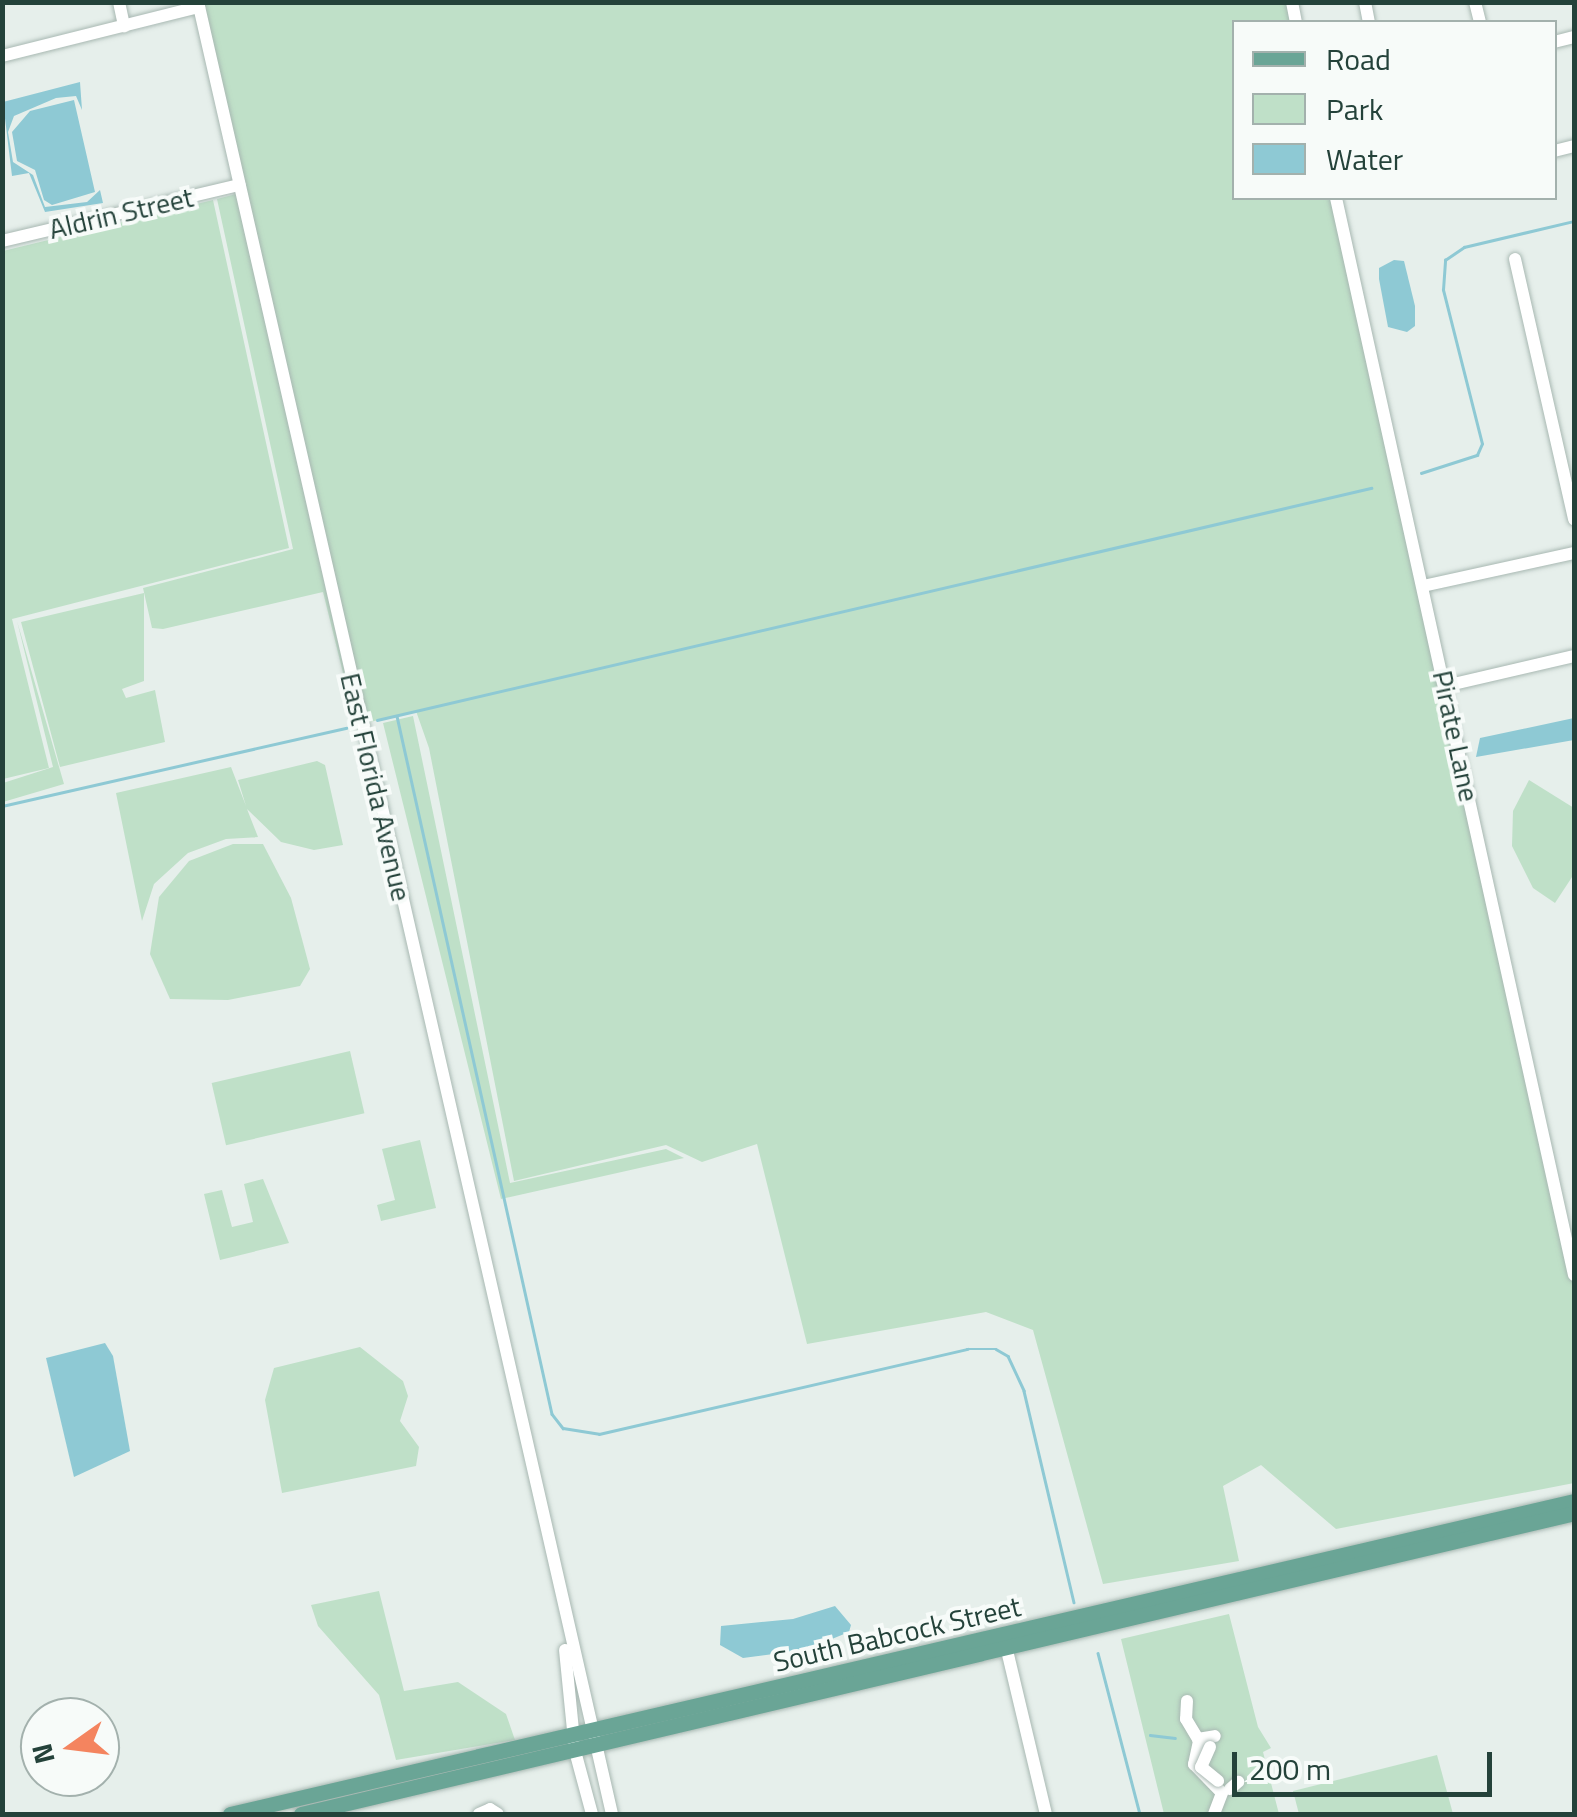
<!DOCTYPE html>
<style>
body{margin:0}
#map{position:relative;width:1577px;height:1817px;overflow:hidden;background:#e6efeb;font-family:"Titillium Web",sans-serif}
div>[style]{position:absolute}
.green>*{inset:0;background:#bfe0c8;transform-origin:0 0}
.water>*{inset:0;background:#8ec9d4}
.stream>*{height:2.5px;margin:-1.25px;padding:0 1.25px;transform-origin:1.25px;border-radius:1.25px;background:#8ec9d4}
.roads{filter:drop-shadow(0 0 2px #a8b8b2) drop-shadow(0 0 2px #a8b8b2)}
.minor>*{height:12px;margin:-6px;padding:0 6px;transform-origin:6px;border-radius:6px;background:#fff}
.major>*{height:15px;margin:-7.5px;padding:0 7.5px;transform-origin:7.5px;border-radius:7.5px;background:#6aa596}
.bridges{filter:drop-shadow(0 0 2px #a8b8b2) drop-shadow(0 0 2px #a8b8b2)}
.minor-bridge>*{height:12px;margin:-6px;padding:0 6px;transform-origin:6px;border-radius:6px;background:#fff}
span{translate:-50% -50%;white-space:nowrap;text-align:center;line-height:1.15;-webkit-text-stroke:8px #f7fbf9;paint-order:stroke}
.street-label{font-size:28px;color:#24423a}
.frame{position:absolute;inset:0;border:5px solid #24423a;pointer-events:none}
.legend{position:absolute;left:1232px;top:20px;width:325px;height:180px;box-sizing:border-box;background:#f7fbf9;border:2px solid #a3b1ad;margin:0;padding:12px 18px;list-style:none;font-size:30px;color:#24423a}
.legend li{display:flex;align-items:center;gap:20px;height:50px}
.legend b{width:50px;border:2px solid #a3b1ad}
.north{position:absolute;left:20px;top:1697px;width:100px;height:100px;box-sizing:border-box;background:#f7fbf9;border:2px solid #a3b1ad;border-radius:50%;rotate:256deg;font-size:28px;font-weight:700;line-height:40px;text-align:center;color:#24423a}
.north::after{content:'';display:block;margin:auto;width:35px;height:45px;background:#f4845f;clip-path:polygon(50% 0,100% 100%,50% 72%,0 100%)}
.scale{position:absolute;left:1232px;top:1752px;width:260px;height:45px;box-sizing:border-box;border:5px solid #24423a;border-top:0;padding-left:12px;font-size:30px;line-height:35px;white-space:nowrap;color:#24423a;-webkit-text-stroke:8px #f7fbf9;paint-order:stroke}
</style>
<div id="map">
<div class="green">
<div style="clip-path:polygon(198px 3px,1291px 3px,1296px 22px,1234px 22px,1234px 198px,1335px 198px,1574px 1276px,1574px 1483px,1336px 1529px,1261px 1465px,1223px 1486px,1239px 1561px,1103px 1584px,1033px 1330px,986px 1312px,807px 1344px,757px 1144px,702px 1162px,666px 1145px,514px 1181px,429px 748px,416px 711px,362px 724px)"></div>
<div style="clip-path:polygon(236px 194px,353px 709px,352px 709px,323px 592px,163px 629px,152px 628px,143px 588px,293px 549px,217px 199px)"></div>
<div style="clip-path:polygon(213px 200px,289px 548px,12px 619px,49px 768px,3px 779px,3px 251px)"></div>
<div style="clip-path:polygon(144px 593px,144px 681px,122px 689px,126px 698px,155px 690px,165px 742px,60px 767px,21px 622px)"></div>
<div style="clip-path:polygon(17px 621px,64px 784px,3px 802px,3px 783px,53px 767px)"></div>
<div style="clip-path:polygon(413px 716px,510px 1183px,666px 1149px,684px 1158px,501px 1199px,383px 723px)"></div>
<div style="clip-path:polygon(317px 761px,325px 765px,343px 845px,314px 850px,281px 842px,247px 809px,258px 837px,226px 839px,188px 853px,154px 884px,142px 921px,116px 793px,231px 767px,246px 806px,238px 780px)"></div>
<div style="clip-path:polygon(1529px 780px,1574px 808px,1574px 874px,1555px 903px,1533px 888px,1512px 846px,1513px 811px)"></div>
<div style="clip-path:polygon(233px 844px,263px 844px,291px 898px,310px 969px,300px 986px,228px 1000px,170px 999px,150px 954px,159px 897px,189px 861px)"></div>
<div style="left:350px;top:1051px;width:64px;height:142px;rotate:77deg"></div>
<div style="clip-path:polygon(420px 1140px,436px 1208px,381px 1221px,377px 1205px,395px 1200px,382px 1149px)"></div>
<div style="clip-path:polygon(263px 1179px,289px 1243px,220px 1260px,204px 1194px,222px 1190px,232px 1227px,253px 1222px,244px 1184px)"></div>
<div style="clip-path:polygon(360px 1347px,403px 1381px,408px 1396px,400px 1421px,419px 1447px,416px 1466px,282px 1493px,265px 1400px,274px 1368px)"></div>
<div style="clip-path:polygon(379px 1591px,404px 1691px,458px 1682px,506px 1714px,515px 1740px,396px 1760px,379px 1695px,318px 1626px,311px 1605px)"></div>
<div style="clip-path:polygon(1229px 1614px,1258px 1727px,1271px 1748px,1263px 1752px,1279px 1814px,1164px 1814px,1121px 1639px)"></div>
<div style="clip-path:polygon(1437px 1755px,1453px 1814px,1299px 1814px,1293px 1791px)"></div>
</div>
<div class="water">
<div style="clip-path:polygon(80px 82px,82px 110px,76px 96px,56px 98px,14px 116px,8px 132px,13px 162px,33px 175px,45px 207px,87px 202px,100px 190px,103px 203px,45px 212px,29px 173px,12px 176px,3px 102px)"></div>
<div style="clip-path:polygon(74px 100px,95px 192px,52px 205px,44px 200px,35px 170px,17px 161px,12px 132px,30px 111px)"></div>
<div style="clip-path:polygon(1394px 260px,1404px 261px,1415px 306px,1415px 326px,1407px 332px,1388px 327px,1379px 279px,1379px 268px)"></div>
<div style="clip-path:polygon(1574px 718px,1574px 740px,1476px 757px,1480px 738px)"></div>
<div style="clip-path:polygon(105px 1343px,113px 1356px,130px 1451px,74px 1477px,46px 1358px)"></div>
<div style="clip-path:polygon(835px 1606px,851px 1625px,849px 1632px,805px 1650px,743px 1658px,720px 1645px,721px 1626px,793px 1619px)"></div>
</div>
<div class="stream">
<div style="left:1421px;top:473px;width:59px;rotate:-17.8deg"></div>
<div style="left:1477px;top:455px;width:12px;rotate:-66deg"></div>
<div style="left:1482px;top:444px;width:159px;rotate:-104.2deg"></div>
<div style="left:1443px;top:290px;width:30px;rotate:-86deg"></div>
<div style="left:1445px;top:260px;width:23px;rotate:-34deg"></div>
<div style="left:1464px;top:247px;width:113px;rotate:-13.3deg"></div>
<div style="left:397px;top:716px;width:715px;rotate:77.48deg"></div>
<div style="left:552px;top:1414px;width:18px;rotate:52deg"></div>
<div style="left:563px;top:1428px;width:36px;rotate:9deg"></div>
<div style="left:599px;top:1434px;width:378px;rotate:-13deg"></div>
<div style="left:967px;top:1349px;width:29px"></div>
<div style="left:996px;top:1349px;width:14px;rotate:30deg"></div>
<div style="left:1008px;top:1356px;width:38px;rotate:65deg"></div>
<div style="left:1024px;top:1391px;width:217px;rotate:76.7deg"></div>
<div style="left:377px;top:720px;width:1021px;rotate:-13.14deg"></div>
<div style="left:2px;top:806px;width:353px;rotate:-12.8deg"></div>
<div style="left:1098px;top:1653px;width:166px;rotate:75.4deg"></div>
<div style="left:1150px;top:1735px;width:25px;rotate:7deg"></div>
</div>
<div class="roads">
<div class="minor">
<div style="left:119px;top:2px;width:25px;rotate:78deg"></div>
<div style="left:198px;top:2px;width:1859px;rotate:77.13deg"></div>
<div style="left:1292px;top:2px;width:20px;rotate:79deg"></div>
<div style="left:1365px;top:2px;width:20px;rotate:79deg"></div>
<div style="left:1475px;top:2px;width:21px;rotate:76deg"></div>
<div style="left:1554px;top:42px;width:21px;rotate:-14deg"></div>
<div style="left:2px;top:56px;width:203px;rotate:-14deg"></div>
<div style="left:1554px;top:151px;width:21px;rotate:-14deg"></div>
<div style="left:1336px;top:198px;width:1103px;rotate:77.54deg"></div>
<div style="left:2px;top:241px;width:244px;rotate:-13.3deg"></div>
<div style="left:1515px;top:259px;width:267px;rotate:77.2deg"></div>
<div style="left:1423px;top:586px;width:155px;rotate:-12.3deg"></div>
<div style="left:1445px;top:686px;width:132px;rotate:-13.1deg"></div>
<div style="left:1005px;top:1642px;width:177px;rotate:76.6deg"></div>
<div style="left:565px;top:1650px;width:101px;rotate:84.3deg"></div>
<div style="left:575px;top:1751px;width:65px;rotate:74.9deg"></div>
<div style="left:1187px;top:1701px;width:18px;rotate:93deg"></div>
<div style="left:1186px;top:1719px;width:26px;rotate:59deg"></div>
<div style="left:1199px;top:1741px;width:24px;rotate:102deg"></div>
<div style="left:1194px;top:1764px;width:40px;rotate:46deg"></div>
<div style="left:1222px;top:1793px;width:22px;rotate:111deg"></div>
<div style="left:1198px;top:1739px;width:17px;rotate:-10deg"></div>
<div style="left:1230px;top:1789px;width:11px;rotate:-41deg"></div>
<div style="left:479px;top:1814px;width:12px;rotate:-24deg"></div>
<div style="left:490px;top:1809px;width:9px;rotate:32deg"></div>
</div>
<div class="major">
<div style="left:230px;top:1814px;width:1380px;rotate:-13.11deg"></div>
<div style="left:301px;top:1814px;width:1308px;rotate:-13.3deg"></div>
</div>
</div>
<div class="bridges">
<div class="minor-bridge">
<div style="left:1210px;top:1747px;width:22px;rotate:114deg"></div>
<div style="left:1201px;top:1767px;width:22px;rotate:39deg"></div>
</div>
</div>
<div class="street-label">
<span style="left:121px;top:213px;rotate:-13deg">Aldrin Street</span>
<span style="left:1456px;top:736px;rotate:78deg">Pirate Lane</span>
<span style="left:376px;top:787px;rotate:77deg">East Florida Avenue</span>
<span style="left:897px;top:1634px;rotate:-13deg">South Babcock Street</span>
</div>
<div class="frame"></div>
<ul class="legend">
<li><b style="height:12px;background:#6aa596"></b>Road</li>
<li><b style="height:28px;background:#bfe0c8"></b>Park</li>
<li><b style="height:28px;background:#8ec9d4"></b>Water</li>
</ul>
<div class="north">N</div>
<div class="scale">200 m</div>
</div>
